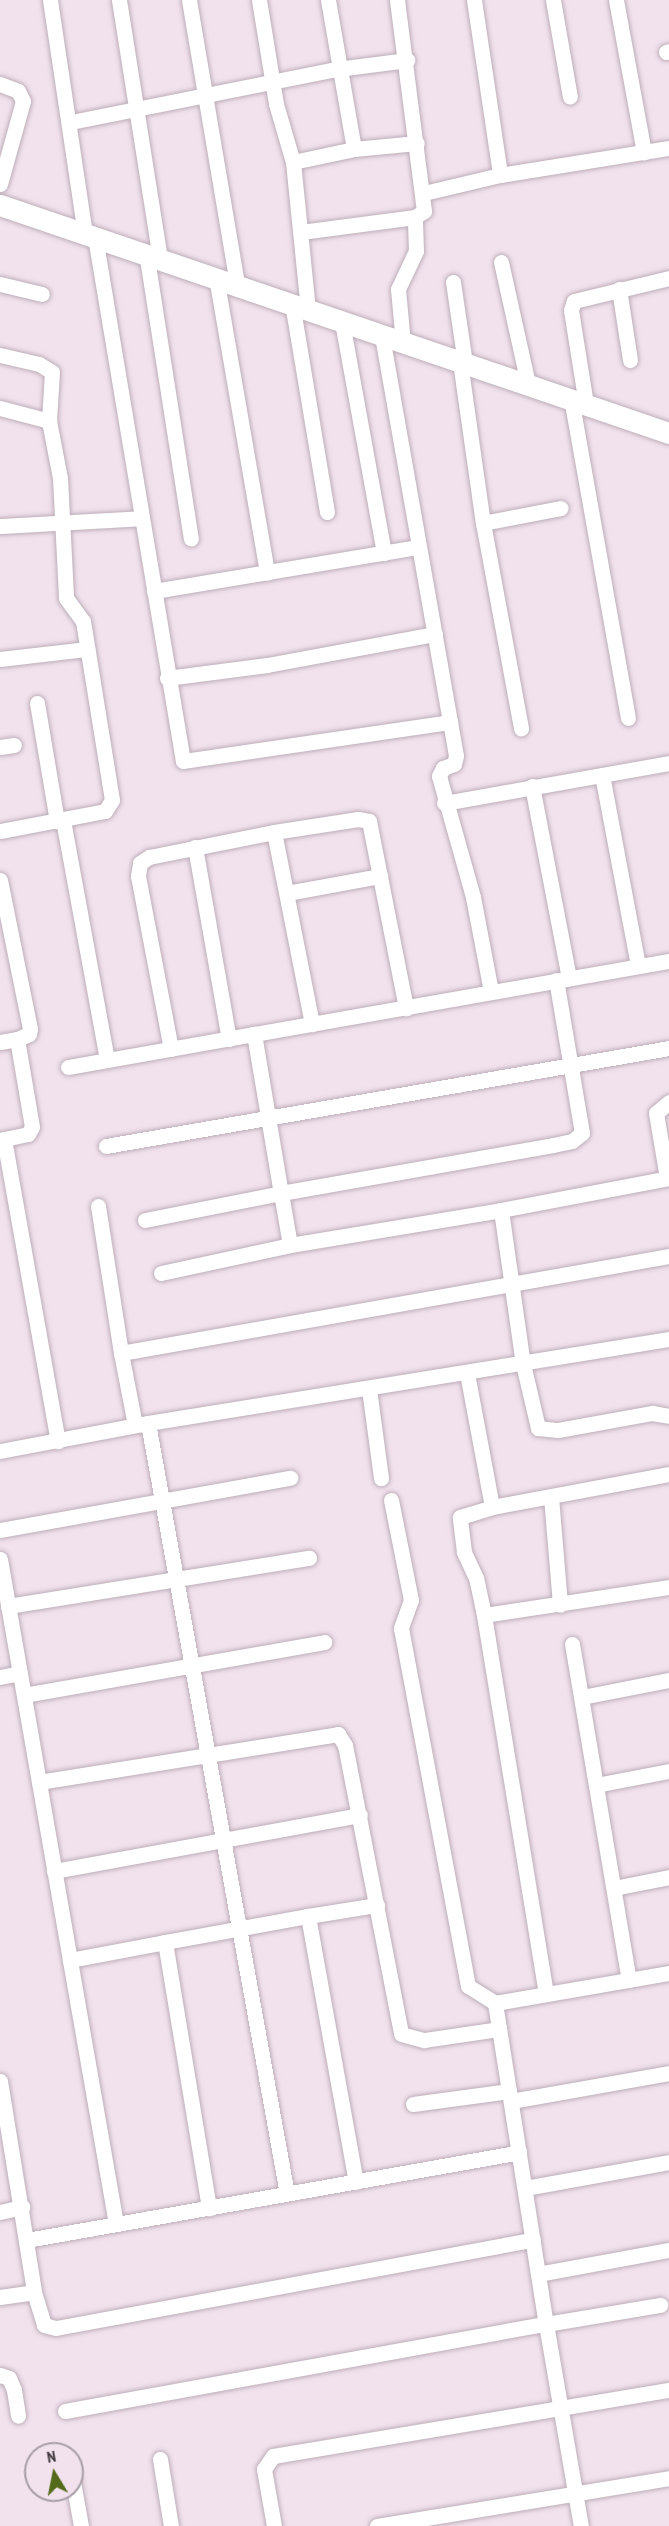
<!DOCTYPE html>
<style>
body{margin:0}
#map{position:relative;width:669px;height:2526px;overflow:hidden;background:#f1e2ed;font-family:"PT Sans Narrow",sans-serif}
div>[style]{position:absolute}
.roads{filter:drop-shadow(0 0 2px #bdaeb9) drop-shadow(0 0 2px #bdaeb9)}
.street>*{height:15px;margin:-7.5px;padding:0 7.5px;transform-origin:7.5px;border-radius:7.5px;background:#fff}
.secondary>*{height:21px;margin:-10.5px;padding:0 10.5px;transform-origin:10.5px;border-radius:10.5px;background:#fff}
span{translate:-50% -50%;white-space:nowrap;text-align:center;line-height:1.15;-webkit-text-stroke:4.5px #f1e2ed;paint-order:stroke}
.north{position:absolute;left:24px;top:2442px;width:60px;height:60px;box-sizing:border-box;background:#f1e2ed;border:2px solid #a99ea6;border-radius:50%;rotate:350deg;font-size:16px;font-weight:700;line-height:24px;text-align:center;color:#3e373c}
.north::after{content:'';display:block;margin:auto;width:21px;height:27px;background:#536a1a;clip-path:polygon(50% 0,100% 100%,50% 72%,0 100%)}
</style>
<div id="map">
<div class="roads">
<div class="street">
<div style="left:50px;top:0;width:237px;rotate:81.5deg"></div>
<div style="left:119px;top:0;width:261px;rotate:81deg"></div>
<div style="left:189px;top:0;width:287px;rotate:80.4deg"></div>
<div style="left:259px;top:0;width:105px;rotate:80.7deg"></div>
<div style="left:276px;top:104px;width:60px;rotate:73.7deg"></div>
<div style="left:293px;top:162px;width:149px;rotate:84.2deg"></div>
<div style="left:328px;top:0;width:151px;rotate:80.1deg"></div>
<div style="left:474px;top:0;width:177px;rotate:81.5deg"></div>
<div style="left:553px;top:0;width:98px;rotate:80.1deg"></div>
<div style="left:616px;top:0;width:155px;rotate:79.6deg"></div>
<div style="left:666px;top:52px;width:3px;rotate:-18deg"></div>
<div style="left:0;top:84px;width:19px;rotate:21deg"></div>
<div style="left:18px;top:91px;width:11px;rotate:63deg"></div>
<div style="left:23px;top:101px;width:86px;rotate:105.5deg"></div>
<div style="left:71px;top:122px;width:271px;rotate:-11.3deg"></div>
<div style="left:337px;top:69px;width:71px;rotate:-7.3deg"></div>
<div style="left:293px;top:162px;width:62px;rotate:-12deg"></div>
<div style="left:354px;top:149px;width:63px;rotate:-5.4deg"></div>
<div style="left:424px;top:193px;width:78px;rotate:-13.3deg"></div>
<div style="left:500px;top:175px;width:171px;rotate:-9.1deg"></div>
<div style="left:301px;top:232px;width:115px;rotate:-7.5deg"></div>
<div style="left:415px;top:217px;width:11px;rotate:-34deg"></div>
<div style="left:424px;top:211px;width:213px;rotate:-97.3deg"></div>
<div style="left:95px;top:237px;width:531px;rotate:80.47deg"></div>
<div style="left:183px;top:761px;width:270px;rotate:-8.3deg"></div>
<div style="left:146px;top:252px;width:290px;rotate:81.1deg"></div>
<div style="left:501px;top:262px;width:125px;rotate:77.5deg"></div>
<div style="left:216px;top:277px;width:300px;rotate:80.2deg"></div>
<div style="left:453px;top:282px;width:82px;rotate:81.6deg"></div>
<div style="left:0;top:284px;width:43px;rotate:13.4deg"></div>
<div style="left:619px;top:289px;width:72px;rotate:81.2deg"></div>
<div style="left:292px;top:303px;width:212px;rotate:80.5deg"></div>
<div style="left:342px;top:322px;width:235px;rotate:79.7deg"></div>
<div style="left:382px;top:336px;width:426px;rotate:80deg"></div>
<div style="left:456px;top:756px;width:8px;rotate:104deg"></div>
<div style="left:454px;top:764px;width:12px;rotate:160deg"></div>
<div style="left:443px;top:768px;width:9px;rotate:117deg"></div>
<div style="left:439px;top:776px;width:126px;rotate:74.3deg"></div>
<div style="left:473px;top:897px;width:96px;rotate:79.2deg"></div>
<div style="left:403px;top:343px;width:54px;rotate:-95.3deg"></div>
<div style="left:398px;top:289px;width:42px;rotate:-64.7deg"></div>
<div style="left:416px;top:251px;width:34px;rotate:-92deg"></div>
<div style="left:0;top:355px;width:40px;rotate:13deg"></div>
<div style="left:39px;top:364px;width:15px;rotate:32deg"></div>
<div style="left:52px;top:372px;width:49px;rotate:93.5deg"></div>
<div style="left:49px;top:421px;width:58px;rotate:79.1deg"></div>
<div style="left:60px;top:478px;width:120px;rotate:87.1deg"></div>
<div style="left:66px;top:598px;width:29px;rotate:54deg"></div>
<div style="left:83px;top:621px;width:181px;rotate:80.8deg"></div>
<div style="left:112px;top:800px;width:13px;rotate:122deg"></div>
<div style="left:105px;top:811px;width:107px;rotate:169.2deg"></div>
<div style="left:460px;top:362px;width:163px;rotate:81.9deg"></div>
<div style="left:483px;top:523px;width:209px;rotate:79.5deg"></div>
<div style="left:571px;top:398px;width:325px;rotate:79.9deg"></div>
<div style="left:586px;top:404px;width:95px;rotate:-99.1deg"></div>
<div style="left:571px;top:310px;width:9px;rotate:-72deg"></div>
<div style="left:574px;top:301px;width:98px;rotate:-13.6deg"></div>
<div style="left:0;top:408px;width:51px;rotate:14.9deg"></div>
<div style="left:483px;top:523px;width:79px;rotate:-10.9deg"></div>
<div style="left:0;top:526px;width:142px;rotate:-3.2deg"></div>
<div style="left:154px;top:591px;width:268px;rotate:-9.5deg"></div>
<div style="left:0;top:659px;width:88px;rotate:-6.6deg"></div>
<div style="left:167px;top:678px;width:101px;rotate:-7.4deg"></div>
<div style="left:267px;top:665px;width:171px;rotate:-10.5deg"></div>
<div style="left:37px;top:703px;width:120px;rotate:80.4deg"></div>
<div style="left:0;top:747px;width:14px;rotate:-8deg"></div>
<div style="left:602px;top:775px;width:194px;rotate:79.3deg"></div>
<div style="left:532px;top:786px;width:196px;rotate:79.1deg"></div>
<div style="left:444px;top:803px;width:229px;rotate:-10.1deg"></div>
<div style="left:63px;top:820px;width:244px;rotate:79.6deg"></div>
<div style="left:274px;top:832px;width:196px;rotate:78.8deg"></div>
<div style="left:195px;top:847px;width:195px;rotate:80deg"></div>
<div style="left:0;top:880px;width:152px;rotate:78.6deg"></div>
<div style="left:30px;top:1029px;width:5px;rotate:101deg"></div>
<div style="left:29px;top:1034px;width:13px;rotate:157deg"></div>
<div style="left:287px;top:893px;width:95px;rotate:-10.4deg"></div>
<div style="left:254px;top:1034px;width:421px;rotate:-10deg"></div>
<div style="left:0;top:1042px;width:17px;rotate:-10deg"></div>
<div style="left:17px;top:1039px;width:89px;rotate:80.3deg"></div>
<div style="left:32px;top:1127px;width:8px;rotate:120deg"></div>
<div style="left:28px;top:1134px;width:29px;rotate:168deg"></div>
<div style="left:171px;top:1049px;width:176px;rotate:-100.8deg"></div>
<div style="left:138px;top:876px;width:13px;rotate:-81deg"></div>
<div style="left:140px;top:863px;width:11px;rotate:-34deg"></div>
<div style="left:149px;top:857px;width:127px;rotate:-11.3deg"></div>
<div style="left:274px;top:832px;width:85px;rotate:-8.8deg"></div>
<div style="left:358px;top:819px;width:11px;rotate:10deg"></div>
<div style="left:369px;top:821px;width:191px;rotate:78.8deg"></div>
<div style="left:68px;top:1067px;width:189px;rotate:-10.1deg"></div>
<div style="left:254px;top:1034px;width:161px;rotate:80.4deg"></div>
<div style="left:281px;top:1193px;width:276px;rotate:-10deg"></div>
<div style="left:553px;top:1145px;width:19px;rotate:-12deg"></div>
<div style="left:572px;top:1141px;width:13px;rotate:-39deg"></div>
<div style="left:582px;top:1133px;width:155px;rotate:-99.6deg"></div>
<div style="left:4px;top:1139px;width:307px;rotate:79.9deg"></div>
<div style="left:106px;top:1146px;width:571px;rotate:-9.87deg"></div>
<div style="left:667px;top:1178px;width:66px;rotate:-99.6deg"></div>
<div style="left:656px;top:1113px;width:17px;rotate:-40deg"></div>
<div style="left:98px;top:1206px;width:149px;rotate:81.1deg"></div>
<div style="left:501px;top:1210px;width:171px;rotate:-10.8deg"></div>
<div style="left:145px;top:1220px;width:139px;rotate:-11.2deg"></div>
<div style="left:281px;top:1193px;width:53px;rotate:80.2deg"></div>
<div style="left:161px;top:1273px;width:132px;rotate:-12.2deg"></div>
<div style="left:290px;top:1245px;width:214px;rotate:-9.4deg"></div>
<div style="left:501px;top:1210px;width:156px;rotate:81.9deg"></div>
<div style="left:523px;top:1364px;width:66px;rotate:76.8deg"></div>
<div style="left:538px;top:1428px;width:20px;rotate:6deg"></div>
<div style="left:558px;top:1430px;width:96px;rotate:-10.3deg"></div>
<div style="left:652px;top:1413px;width:17px;rotate:10deg"></div>
<div style="left:467px;top:1373px;width:136px;rotate:79.4deg"></div>
<div style="left:369px;top:1389px;width:90px;rotate:82.3deg"></div>
<div style="left:148px;top:1423px;width:783px;rotate:79.78deg"></div>
<div style="left:135px;top:1425px;width:73px;rotate:-101deg"></div>
<div style="left:121px;top:1353px;width:557px;rotate:-10.04deg"></div>
<div style="left:0;top:1451px;width:151px;rotate:-10.7deg"></div>
<div style="left:148px;top:1423px;width:528px;rotate:-9.16deg"></div>
<div style="left:551px;top:1497px;width:108px;rotate:85.2deg"></div>
<div style="left:391px;top:1500px;width:102px;rotate:78.7deg"></div>
<div style="left:411px;top:1600px;width:30px;rotate:110deg"></div>
<div style="left:401px;top:1628px;width:364px;rotate:79.4deg"></div>
<div style="left:468px;top:1986px;width:32px;rotate:32deg"></div>
<div style="left:495px;top:2003px;width:325px;rotate:81deg"></div>
<div style="left:546px;top:2324px;width:116px;rotate:-9.5deg"></div>
<div style="left:0;top:1530px;width:295px;rotate:-10.2deg"></div>
<div style="left:0;top:1559px;width:407px;rotate:80.1deg"></div>
<div style="left:8px;top:1606px;width:305px;rotate:-9.1deg"></div>
<div style="left:484px;top:1615px;width:38px;rotate:-102deg"></div>
<div style="left:476px;top:1578px;width:29px;rotate:-115deg"></div>
<div style="left:464px;top:1552px;width:35px;rotate:-97deg"></div>
<div style="left:460px;top:1517px;width:34px;rotate:-17deg"></div>
<div style="left:492px;top:1507px;width:180px;rotate:-10.6deg"></div>
<div style="left:572px;top:1644px;width:341px;rotate:80.4deg"></div>
<div style="left:0;top:1677px;width:20px;rotate:-11deg"></div>
<div style="left:24px;top:1695px;width:305px;rotate:-10deg"></div>
<div style="left:582px;top:1697px;width:89px;rotate:-11.1deg"></div>
<div style="left:39px;top:1782px;width:303px;rotate:-9.1deg"></div>
<div style="left:338px;top:1734px;width:13px;rotate:58deg"></div>
<div style="left:345px;top:1745px;width:294px;rotate:79deg"></div>
<div style="left:401px;top:2034px;width:24px;rotate:15deg"></div>
<div style="left:424px;top:2040px;width:76px;rotate:-8.3deg"></div>
<div style="left:596px;top:1785px;width:74px;rotate:-10.9deg"></div>
<div style="left:54px;top:1871px;width:311px;rotate:-10.4deg"></div>
<div style="left:614px;top:1888px;width:56px;rotate:-11.3deg"></div>
<div style="left:308px;top:1916px;width:70px;rotate:-9.1deg"></div>
<div style="left:165px;top:1942px;width:145px;rotate:-10.3deg"></div>
<div style="left:308px;top:1916px;width:270px;rotate:79.8deg"></div>
<div style="left:546px;top:1994px;width:384px;rotate:-99.3deg"></div>
<div style="left:484px;top:1615px;width:187px;rotate:-8.6deg"></div>
<div style="left:495px;top:2003px;width:177px;rotate:-9.8deg"></div>
<div style="left:0;top:2081px;width:214px;rotate:80.8deg"></div>
<div style="left:34px;top:2292px;width:34px;rotate:73deg"></div>
<div style="left:44px;top:2325px;width:12px;rotate:14deg"></div>
<div style="left:56px;top:2328px;width:485px;rotate:-10.5deg"></div>
<div style="left:511px;top:2101px;width:160px;rotate:-10deg"></div>
<div style="left:413px;top:2104px;width:97px;rotate:-7.7deg"></div>
<div style="left:525px;top:2188px;width:146px;rotate:-10.2deg"></div>
<div style="left:0;top:2212px;width:23px;rotate:-13deg"></div>
<div style="left:116px;top:2224px;width:268px;rotate:-99.9deg"></div>
<div style="left:70px;top:1960px;width:97px;rotate:-10.7deg"></div>
<div style="left:165px;top:1942px;width:270px;rotate:80.6deg"></div>
<div style="left:27px;top:2240px;width:500px;rotate:-10.1deg"></div>
<div style="left:538px;top:2274px;width:133px;rotate:-10.4deg"></div>
<div style="left:0;top:2297px;width:34px;rotate:-8deg"></div>
<div style="left:0;top:2375px;width:9px;rotate:18deg"></div>
<div style="left:9px;top:2378px;width:13px;rotate:67deg"></div>
<div style="left:14px;top:2390px;width:26px;rotate:81deg"></div>
<div style="left:65px;top:2411px;width:489px;rotate:-10.3deg"></div>
<div style="left:546px;top:2324px;width:205px;rotate:80.2deg"></div>
<div style="left:160px;top:2459px;width:68px;rotate:80.7deg"></div>
<div style="left:72px;top:2476px;width:51px;rotate:79.8deg"></div>
<div style="left:274px;top:2526px;width:58px;rotate:-100deg"></div>
<div style="left:264px;top:2469px;width:16px;rotate:-55deg"></div>
<div style="left:273px;top:2456px;width:401px;rotate:-9.5deg"></div>
<div style="left:377px;top:2526px;width:296px;rotate:-9.3deg"></div>
</div>
<div class="secondary">
<div style="left:0;top:205px;width:707px;rotate:18.82deg"></div>
</div>
</div>
<div class="north">N</div>
</div>
